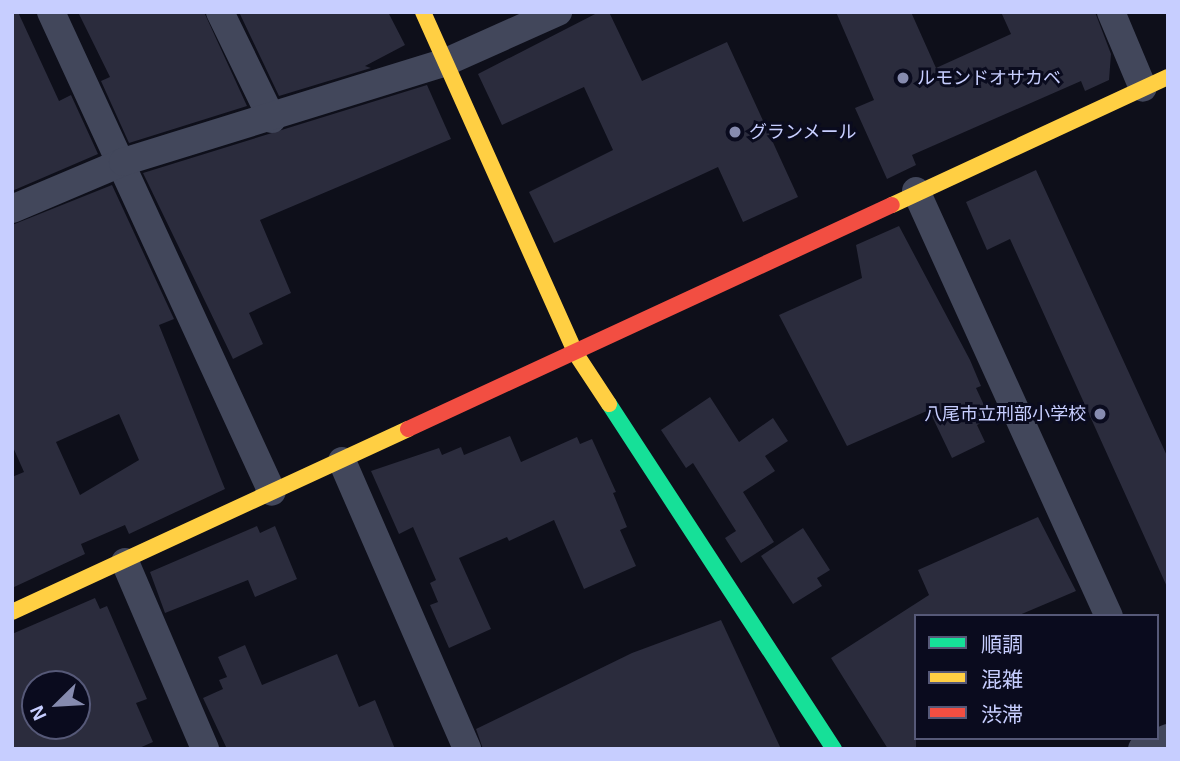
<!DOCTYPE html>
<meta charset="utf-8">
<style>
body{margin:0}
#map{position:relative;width:1180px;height:761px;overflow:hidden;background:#0e0f1a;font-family:Arial,"Noto Sans JP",sans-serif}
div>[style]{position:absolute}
.building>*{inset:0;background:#2b2c3d}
.street>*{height:28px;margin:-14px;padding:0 14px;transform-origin:14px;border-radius:14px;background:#42475b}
.fast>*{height:16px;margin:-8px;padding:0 8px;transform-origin:8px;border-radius:8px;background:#16e098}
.slow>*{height:16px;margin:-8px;padding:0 8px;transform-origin:8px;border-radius:8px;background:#ffcf43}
.jam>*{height:16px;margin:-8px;padding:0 8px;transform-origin:8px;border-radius:8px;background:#f24e42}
.dots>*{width:19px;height:19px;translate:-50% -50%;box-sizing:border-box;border:4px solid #0a0b1e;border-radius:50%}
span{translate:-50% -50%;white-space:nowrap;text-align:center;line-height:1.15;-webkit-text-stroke:6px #0a0b1e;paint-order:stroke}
.poi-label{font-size:18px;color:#c7ceff}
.left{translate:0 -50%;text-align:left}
.right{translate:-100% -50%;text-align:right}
.frame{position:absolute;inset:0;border:14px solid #c7ceff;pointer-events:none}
.legend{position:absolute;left:914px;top:614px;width:245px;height:126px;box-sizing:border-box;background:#0a0b1e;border:2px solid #565978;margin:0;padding:9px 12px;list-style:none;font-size:21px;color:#c7ceff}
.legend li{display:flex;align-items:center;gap:14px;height:35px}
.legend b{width:35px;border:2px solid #565978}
.north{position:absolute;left:21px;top:670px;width:70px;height:70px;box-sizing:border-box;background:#0a0b1e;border:2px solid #565978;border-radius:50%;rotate:246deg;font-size:19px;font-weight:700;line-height:28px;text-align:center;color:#c7ceff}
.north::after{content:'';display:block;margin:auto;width:24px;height:32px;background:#868baf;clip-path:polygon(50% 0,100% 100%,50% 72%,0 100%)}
</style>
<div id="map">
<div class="building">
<div style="clip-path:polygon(12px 12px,18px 12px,59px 101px,71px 95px,98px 154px,12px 191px)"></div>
<div style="clip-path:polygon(78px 12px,204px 12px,247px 106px,129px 143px,101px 81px,110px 77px)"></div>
<div style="clip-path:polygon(239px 12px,388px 12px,405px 45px,365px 66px,371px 68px,279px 96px)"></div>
<div style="clip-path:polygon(599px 12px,609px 12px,642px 81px,727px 42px,798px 197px,743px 222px,718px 167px,554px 243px,529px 192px,613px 150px,584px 87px,502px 125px,478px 74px)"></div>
<div style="clip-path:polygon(836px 12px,911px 12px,936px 68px,1011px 34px,1001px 12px,1095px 12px,1111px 54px,1109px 80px,1085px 91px,1081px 81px,1010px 112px,912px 155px,916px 165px,887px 179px,855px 108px,874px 100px)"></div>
<div style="clip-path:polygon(427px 85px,451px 139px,260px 220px,291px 293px,249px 313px,263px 344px,233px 359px,143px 173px)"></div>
<div style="clip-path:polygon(1036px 170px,1168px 458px,1168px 589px,1010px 239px,987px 250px,966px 202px)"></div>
<div style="clip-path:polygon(evenodd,112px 185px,174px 319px,159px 325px,225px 489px,129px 534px,125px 525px,81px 544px,85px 554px,12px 588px,12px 477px,24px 472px,12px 445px,12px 225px,112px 185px,119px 414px,139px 460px,80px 495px,56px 442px,119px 414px)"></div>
<div style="clip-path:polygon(899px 226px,970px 360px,981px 386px,976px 388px,990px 418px,977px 425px,985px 442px,952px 458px,929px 410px,847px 446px,779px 315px,862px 278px,856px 245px)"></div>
<div style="clip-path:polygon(710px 397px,739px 442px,773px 418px,788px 441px,765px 456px,775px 471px,743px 492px,774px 542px,741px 563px,725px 538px,736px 531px,693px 463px,686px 468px,661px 430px)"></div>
<div style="clip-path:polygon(510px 436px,521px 462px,577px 437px,580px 444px,592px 439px,616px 492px,613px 493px,627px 527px,620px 530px,636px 566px,584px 589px,554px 520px,509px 541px,507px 537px,459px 558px,491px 629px,449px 648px,430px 605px,438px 602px,430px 583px,436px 580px,413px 527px,399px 534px,371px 471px,439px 448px,442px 455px,461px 447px,464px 455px)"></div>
<div style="clip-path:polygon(1038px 517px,1076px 591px,1017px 616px,916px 616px,916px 749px,888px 749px,831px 658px,929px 595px,918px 570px)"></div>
<div style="clip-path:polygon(257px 526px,260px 533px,275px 526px,297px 579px,255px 597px,248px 580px,165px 613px,150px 572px)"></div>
<div style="clip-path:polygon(803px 528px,830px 570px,817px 578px,822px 586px,793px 604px,761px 556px)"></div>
<div style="clip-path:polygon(evenodd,95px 598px,100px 609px,107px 606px,147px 699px,136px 703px,153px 742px,137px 749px,12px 749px,12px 634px,95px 598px,35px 684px,77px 684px,77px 726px,35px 726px,35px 684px)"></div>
<div style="clip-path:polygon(721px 620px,781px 749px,483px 749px,476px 729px,632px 653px)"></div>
<div style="clip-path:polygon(245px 645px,262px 685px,337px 654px,359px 707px,375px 700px,395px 749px,227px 749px,203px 698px,223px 689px,219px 680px,227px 677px,218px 657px)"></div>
</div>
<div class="street">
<div style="left:51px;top:12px;width:528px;rotate:65.28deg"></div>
<div style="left:220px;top:12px;width:119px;rotate:64.1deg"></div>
<div style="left:1111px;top:12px;width:82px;rotate:67.2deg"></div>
<div style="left:916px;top:191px;width:467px;rotate:65.6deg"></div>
<div style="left:12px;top:209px;width:121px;rotate:-22.9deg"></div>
<div style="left:123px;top:162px;width:338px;rotate:-17.2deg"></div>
<div style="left:446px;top:62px;width:123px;rotate:-24.1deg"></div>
<div style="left:342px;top:461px;width:314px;rotate:66.5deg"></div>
<div style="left:125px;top:562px;width:203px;rotate:66.8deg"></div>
<div style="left:1142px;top:749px;width:28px;rotate:-23deg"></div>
</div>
<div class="fast">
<div style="left:609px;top:404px;width:412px;rotate:56.9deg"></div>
</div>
<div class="slow">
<div style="left:423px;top:12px;width:375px;rotate:65.9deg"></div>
<div style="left:576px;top:354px;width:60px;rotate:56.6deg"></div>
<div style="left:892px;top:205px;width:304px;rotate:-24.9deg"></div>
<div style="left:12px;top:612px;width:436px;rotate:-24.8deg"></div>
</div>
<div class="jam">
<div style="left:408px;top:429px;width:533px;rotate:-24.84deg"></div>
</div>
<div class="dots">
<div style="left:903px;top:78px;background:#868baf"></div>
<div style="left:735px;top:132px;background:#868baf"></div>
<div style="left:1100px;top:414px;background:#868baf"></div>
</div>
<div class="poi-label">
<span class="left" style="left:917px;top:78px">ルモンドオサカベ</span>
<span class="left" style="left:749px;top:132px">グランメール</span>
<span class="right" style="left:1086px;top:414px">八尾市立刑部小学校</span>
</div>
<div class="frame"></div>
<ul class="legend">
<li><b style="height:9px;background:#16e098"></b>順調</li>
<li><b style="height:9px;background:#ffcf43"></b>混雑</li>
<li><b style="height:9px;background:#f24e42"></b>渋滞</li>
</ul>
<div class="north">N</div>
</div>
